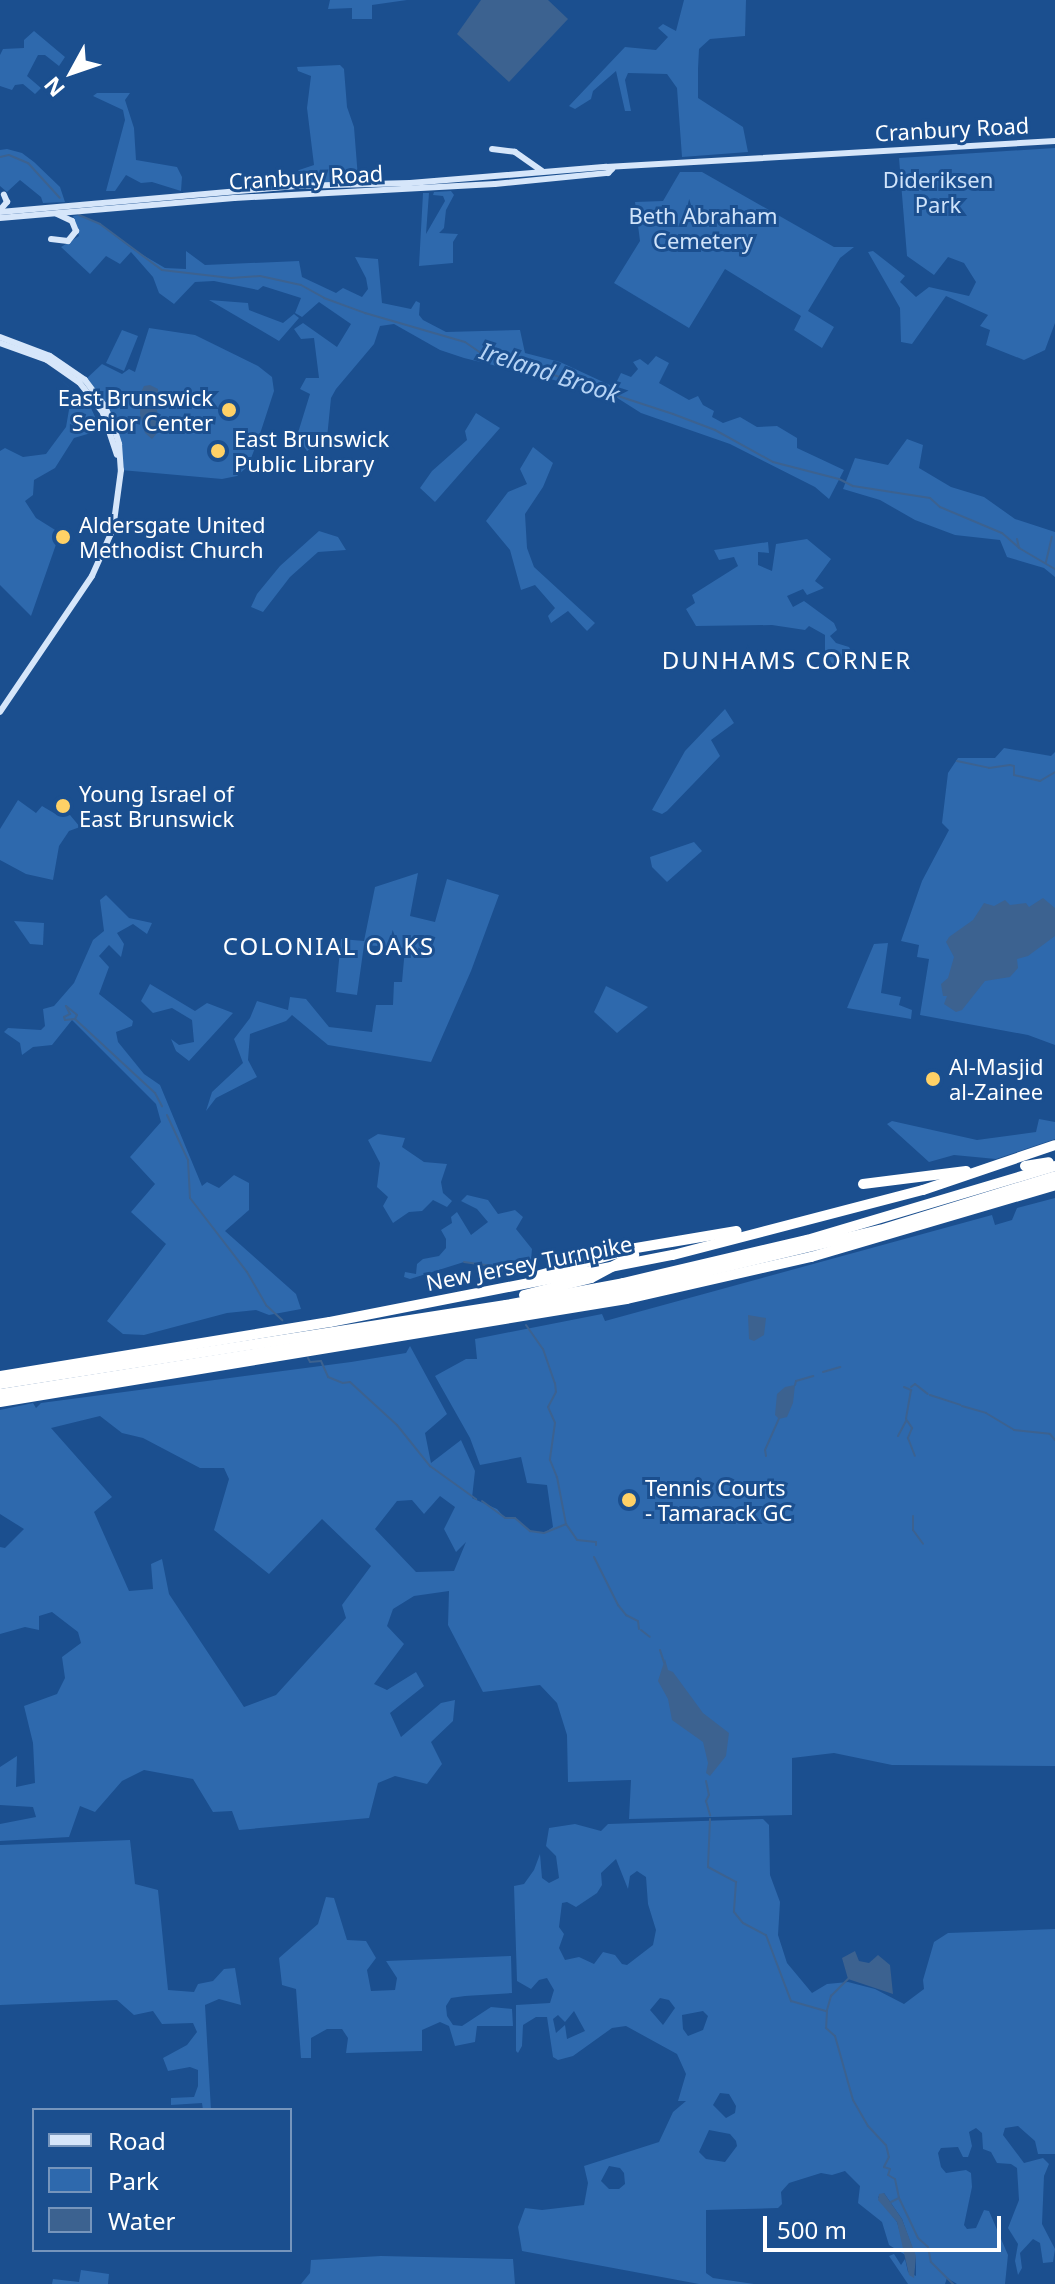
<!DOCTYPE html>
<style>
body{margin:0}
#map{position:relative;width:1055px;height:2284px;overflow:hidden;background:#1b4f8f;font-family:"Noto Sans",sans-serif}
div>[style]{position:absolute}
.green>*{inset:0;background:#2e69ad}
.water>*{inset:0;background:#3c6290}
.stream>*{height:2px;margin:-1px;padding:0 1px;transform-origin:1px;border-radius:1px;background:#3c6290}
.secondary>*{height:6px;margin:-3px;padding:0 3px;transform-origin:3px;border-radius:3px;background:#d6e6fa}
.motorway>*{height:10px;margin:-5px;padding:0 5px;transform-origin:5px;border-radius:5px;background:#fff}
.motorway-bridge>*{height:10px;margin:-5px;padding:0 5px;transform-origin:5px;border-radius:5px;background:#fff}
.dots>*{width:22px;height:22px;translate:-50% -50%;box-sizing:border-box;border:4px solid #1b4f8f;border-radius:50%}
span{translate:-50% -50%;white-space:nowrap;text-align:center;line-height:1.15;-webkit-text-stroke:6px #1b4f8f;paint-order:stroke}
.street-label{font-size:22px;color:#fff}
.park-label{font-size:22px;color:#cfe3fa}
.poi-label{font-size:22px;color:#fff}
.right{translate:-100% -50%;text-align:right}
.left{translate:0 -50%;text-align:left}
.water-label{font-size:24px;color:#b5d3f5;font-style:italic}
.neighbourhood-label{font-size:24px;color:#fff;letter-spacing:2px}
.legend{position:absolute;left:32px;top:2108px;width:260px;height:144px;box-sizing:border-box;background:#1b4f8f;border:2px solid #7695bc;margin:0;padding:10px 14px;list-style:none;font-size:24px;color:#fff}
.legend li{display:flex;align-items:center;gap:16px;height:40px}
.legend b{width:40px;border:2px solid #7695bc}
.north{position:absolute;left:32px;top:32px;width:80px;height:80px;-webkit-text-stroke:6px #1b4f8f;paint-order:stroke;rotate:230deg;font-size:22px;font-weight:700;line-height:32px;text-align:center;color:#fff}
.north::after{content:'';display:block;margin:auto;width:28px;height:36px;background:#fff;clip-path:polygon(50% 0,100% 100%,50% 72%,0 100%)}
.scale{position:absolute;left:763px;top:2216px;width:238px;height:36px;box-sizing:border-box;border:4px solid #fff;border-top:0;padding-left:10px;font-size:24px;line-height:28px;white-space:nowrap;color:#fff;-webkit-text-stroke:6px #1b4f8f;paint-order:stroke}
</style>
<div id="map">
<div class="green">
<div style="clip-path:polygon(330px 0,407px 0,372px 5px,372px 19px,352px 19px,352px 8px,328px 9px)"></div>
<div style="clip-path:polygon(684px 0,746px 0,745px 36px,710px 39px,699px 49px,698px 69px,698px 98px,743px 127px,748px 152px,682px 157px,677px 88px,667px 74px,628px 73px,625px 80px,631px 111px,625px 111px,616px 71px,593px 91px,591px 99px,575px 109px,569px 106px,625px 47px,656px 50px,668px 37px,658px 28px,663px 24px,676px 31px)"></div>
<div style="clip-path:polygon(34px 31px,65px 57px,59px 66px,45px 55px,38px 55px,27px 76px,41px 88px,35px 94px,23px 84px,15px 85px,12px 90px,0 86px,0 55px,3px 49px,24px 48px,24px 40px)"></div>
<div style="clip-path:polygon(340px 65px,344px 69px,347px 107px,354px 127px,358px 178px,356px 182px,284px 185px,299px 170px,314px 165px,307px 108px,311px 76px,298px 71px,297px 67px)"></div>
<div style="clip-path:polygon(97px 93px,130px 93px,125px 100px,134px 128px,136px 160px,177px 167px,182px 177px,181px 191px,152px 182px,141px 183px,126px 175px,115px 191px,106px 191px,125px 120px,123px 110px,93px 96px)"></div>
<div style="clip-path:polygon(1055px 148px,1055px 323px,1045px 350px,1024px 360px,986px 345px,990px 330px,980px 326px,988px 315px,946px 296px,912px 344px,901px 342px,900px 308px,868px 252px,873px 251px,905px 276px,900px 282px,916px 297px,929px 287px,969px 296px,976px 282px,964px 263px,948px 257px,934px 275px,907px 256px,899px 158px)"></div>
<div style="clip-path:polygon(7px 149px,22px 153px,34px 162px,60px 187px,65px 202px,43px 203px,41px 197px,20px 180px,7px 192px,0 186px,0 150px)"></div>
<div style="clip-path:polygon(680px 172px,702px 172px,834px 247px,854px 247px,840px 258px,808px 311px,834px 327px,822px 348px,794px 330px,801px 316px,725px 269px,689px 328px,614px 283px,640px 241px,635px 202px,663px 201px)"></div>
<div style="clip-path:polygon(451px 191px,454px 195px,446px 210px,444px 228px,439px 233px,458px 234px,453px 242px,453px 263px,419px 266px,423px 193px,429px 193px,426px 234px,445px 201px,443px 196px,433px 195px,434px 192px)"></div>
<div style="clip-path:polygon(79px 215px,100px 224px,131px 248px,165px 268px,186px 269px,186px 251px,205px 265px,299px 261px,302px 277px,336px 293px,343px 288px,362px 297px,368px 289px,366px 278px,355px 257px,378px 259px,382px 303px,411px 309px,416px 301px,420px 303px,419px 315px,423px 320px,446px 332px,520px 330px,525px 353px,560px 362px,614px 387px,621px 373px,631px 377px,638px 369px,633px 362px,640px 359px,648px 365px,656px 356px,669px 363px,659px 383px,689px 400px,698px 396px,703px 405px,714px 411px,712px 417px,723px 423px,740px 417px,757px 427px,777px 426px,797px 438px,797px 448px,844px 470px,829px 499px,815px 487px,730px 444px,641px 413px,611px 394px,464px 358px,440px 350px,394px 324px,380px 326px,374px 344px,336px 389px,331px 398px,327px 438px,307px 451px,297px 436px,310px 394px,300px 389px,306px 378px,319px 378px,314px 338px,301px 339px,294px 329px,303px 323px,337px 347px,351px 324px,319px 302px,302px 317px,295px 313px,301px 298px,263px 286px,258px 290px,214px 281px,195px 282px,174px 304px,159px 293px,153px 277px,131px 252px,120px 264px,106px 256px,90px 274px,61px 247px,79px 236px,73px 216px)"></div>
<div style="clip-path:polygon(209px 300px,248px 303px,249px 310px,283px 323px,294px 314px,299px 318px,279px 341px)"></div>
<div style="clip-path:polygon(149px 328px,195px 335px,258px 366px,272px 377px,274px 391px,258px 440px,248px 466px,237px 476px,222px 479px,121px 470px,113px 424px,85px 380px,102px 364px,122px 374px,129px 369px,135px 372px)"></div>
<div style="clip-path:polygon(122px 330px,138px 336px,124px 371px,106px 363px)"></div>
<div style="clip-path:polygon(54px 373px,91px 408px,101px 430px,74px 438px,55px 468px,34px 480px,33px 495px,25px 501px,36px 518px,60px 533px,31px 616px,0 585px,0 451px,5px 448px,23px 457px,46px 454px,66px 427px,70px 404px,78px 396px)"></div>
<div style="clip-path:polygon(476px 413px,500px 428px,435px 502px,420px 488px,432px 471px,467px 440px,465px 431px)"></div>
<div style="clip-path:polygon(907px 439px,923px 445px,919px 468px,951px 487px,984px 497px,1015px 519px,1055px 532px,1055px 577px,1044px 568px,1007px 557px,1000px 540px,955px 535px,915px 520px,880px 500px,843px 489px,855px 458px,888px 465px)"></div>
<div style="clip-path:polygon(533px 447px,553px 463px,543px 487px,525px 514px,527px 548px,534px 567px,595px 623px,587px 631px,568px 611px,551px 623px,548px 616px,555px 608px,535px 585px,521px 590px,510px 550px,486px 521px,508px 492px,527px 484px,520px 469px)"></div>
<div style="clip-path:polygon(319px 531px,338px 537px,346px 550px,318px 552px,290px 577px,263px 612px,251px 607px,257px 594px,280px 566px)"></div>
<div style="clip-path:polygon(807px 539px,831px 559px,815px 581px,824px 588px,807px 595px,803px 589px,787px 596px,793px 607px,804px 601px,834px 623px,837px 630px,830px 636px,836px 643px,849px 647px,855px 658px,835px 668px,825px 652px,825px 635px,809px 626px,805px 630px,772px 625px,696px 626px,686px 609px,695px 603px,692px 595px,738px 566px,734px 557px,719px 560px,714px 550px,768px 542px,769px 553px,758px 552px,758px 565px,772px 571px,776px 544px)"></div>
<div style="clip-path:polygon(725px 709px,734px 723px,711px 740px,720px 756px,667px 811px,662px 814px,652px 810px,685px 751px)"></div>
<div style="clip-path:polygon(1004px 748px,1051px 756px,1055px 752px,1055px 1045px,1028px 1035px,920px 1015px,929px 959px,917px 957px,919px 945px,901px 941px,922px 881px,949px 830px,942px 823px,948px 773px,958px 758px,995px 758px)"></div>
<div style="clip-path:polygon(18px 800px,36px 813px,42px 806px,59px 816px,70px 815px,80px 827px,69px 831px,59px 846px,53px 880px,26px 874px,0 860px,0 829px)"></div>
<div style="clip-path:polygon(694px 842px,702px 851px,667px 882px,652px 867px,650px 857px)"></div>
<div style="clip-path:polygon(418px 873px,410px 916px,435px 922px,447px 879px,499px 895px,471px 971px,431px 1062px,328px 1045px,292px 1015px,286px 1021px,250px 1034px,248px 1060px,257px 1077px,216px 1098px,206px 1111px,212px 1092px,243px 1063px,234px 1039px,250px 1018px,257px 1001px,288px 1010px,290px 997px,306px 999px,329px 1027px,372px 1032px,376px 1005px,393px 1005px,394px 982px,402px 982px,405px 948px,364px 945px,357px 995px,336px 992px,341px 939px,364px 941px,375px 887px)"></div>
<div style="clip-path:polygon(106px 895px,129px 918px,152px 923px,147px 934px,133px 924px,117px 933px,124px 944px,121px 957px,109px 945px,99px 956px,109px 967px,99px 994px,133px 1021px,132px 1026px,116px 1032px,118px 1042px,144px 1074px,160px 1085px,202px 1186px,207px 1182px,219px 1188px,234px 1175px,249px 1183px,249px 1210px,225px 1231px,296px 1294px,301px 1309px,269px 1315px,256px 1310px,227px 1313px,144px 1335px,123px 1334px,107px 1321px,166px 1244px,131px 1212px,155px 1184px,130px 1157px,161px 1122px,156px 1104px,72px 1020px,52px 1045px,33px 1047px,22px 1055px,20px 1043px,4px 1032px,8px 1028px,41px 1030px,45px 1026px,43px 1009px,54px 1006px,74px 983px,93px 940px,104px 931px,100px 900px)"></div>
<div style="clip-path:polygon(14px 921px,44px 923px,43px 945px,30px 944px)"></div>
<div style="clip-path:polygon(888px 943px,881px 993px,901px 997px,899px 1005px,912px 1010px,911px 1019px,847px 1008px,874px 944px)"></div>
<div style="clip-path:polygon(150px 984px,195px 1011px,207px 1003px,233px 1013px,189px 1061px,176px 1051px,171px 1039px,179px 1045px,194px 1042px,192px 1020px,172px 1008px,153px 1013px,141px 1001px)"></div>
<div style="clip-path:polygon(606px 986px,648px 1007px,617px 1033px,594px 1012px)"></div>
<div style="clip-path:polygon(1039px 1119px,1055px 1122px,1055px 1139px,996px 1159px,954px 1155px,929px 1162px,887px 1124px,892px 1121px,977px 1140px,1036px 1132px)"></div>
<div style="clip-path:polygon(378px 1134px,405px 1138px,402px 1147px,424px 1162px,447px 1164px,441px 1182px,443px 1193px,452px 1201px,447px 1207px,433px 1200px,422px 1211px,409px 1212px,393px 1223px,383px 1206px,388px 1197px,377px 1187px,380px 1163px,368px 1140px)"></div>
<div style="clip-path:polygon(467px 1195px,488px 1200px,498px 1214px,515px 1210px,523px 1217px,516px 1229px,532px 1249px,531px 1260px,501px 1267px,464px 1262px,410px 1279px,404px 1277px,405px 1272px,416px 1274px,417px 1264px,423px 1259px,439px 1256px,446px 1248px,446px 1239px,441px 1230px,452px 1223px,451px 1217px,457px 1212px,471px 1235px,488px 1222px,477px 1209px,461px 1201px)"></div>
<div style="clip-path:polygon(evenodd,1055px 1198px,1055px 1766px,892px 1765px,834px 1753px,792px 1758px,792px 1815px,629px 1819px,631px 1780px,568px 1782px,567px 1735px,557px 1703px,540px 1685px,483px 1692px,448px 1625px,449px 1591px,414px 1596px,393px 1609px,387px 1626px,404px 1644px,374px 1684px,387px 1690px,416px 1672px,424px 1686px,390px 1713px,401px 1737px,441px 1703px,455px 1700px,453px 1721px,431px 1742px,442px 1764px,427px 1784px,395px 1776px,378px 1783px,369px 1818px,239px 1830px,232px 1811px,213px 1812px,193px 1779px,144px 1770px,122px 1781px,95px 1812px,80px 1806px,69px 1837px,0 1841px,0 1824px,36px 1817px,33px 1807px,0 1805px,0 1767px,17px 1756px,16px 1787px,35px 1783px,33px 1743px,24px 1706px,57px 1694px,65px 1678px,62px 1657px,81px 1643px,78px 1632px,52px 1612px,39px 1616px,39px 1630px,25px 1627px,0 1634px,0 1547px,5px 1548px,24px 1529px,0 1514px,0 1410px,33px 1403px,36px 1408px,41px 1403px,351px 1362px,406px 1353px,410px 1346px,447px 1414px,425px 1433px,431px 1463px,461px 1440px,475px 1471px,472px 1498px,497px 1509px,505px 1518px,515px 1518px,530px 1531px,544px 1533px,553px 1527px,547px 1485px,527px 1483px,521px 1457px,480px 1465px,470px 1438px,435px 1376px,466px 1359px,477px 1359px,475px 1339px,602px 1314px,605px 1321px,992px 1215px,995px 1225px,1012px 1220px,1017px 1208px,1055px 1198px,100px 1416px,122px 1433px,143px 1438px,200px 1468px,224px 1468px,229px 1479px,214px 1530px,269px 1574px,322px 1519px,371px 1566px,342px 1605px,346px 1618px,276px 1695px,244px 1707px,169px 1594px,162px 1559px,151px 1564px,153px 1589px,129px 1591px,94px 1512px,112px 1497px,51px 1428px,100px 1416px,1055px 1198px,440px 1496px,455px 1507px,444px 1529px,456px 1552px,466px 1542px,454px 1571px,416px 1572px,375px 1529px,397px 1501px,412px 1500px,424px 1514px,440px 1496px)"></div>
<div style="clip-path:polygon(evenodd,763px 1819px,769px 1825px,770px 1875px,780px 1902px,778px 1935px,787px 1963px,812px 1993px,827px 1984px,848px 1982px,875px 1989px,904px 2004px,924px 1989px,923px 1980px,934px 1942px,948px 1933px,1055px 1929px,1055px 2154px,1038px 2154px,1035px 2141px,1018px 2126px,1005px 2128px,1003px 2135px,1024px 2163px,1043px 2158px,1049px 2164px,1044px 2176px,1042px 2224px,1055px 2249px,1053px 2262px,1043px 2263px,1040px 2243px,1033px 2239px,1020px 2253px,1022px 2268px,1018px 2275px,1015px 2261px,1018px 2244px,1008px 2228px,1019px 2200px,1017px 2168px,1011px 2164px,997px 2163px,991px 2152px,983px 2149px,982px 2133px,976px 2128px,969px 2132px,972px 2146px,968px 2157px,963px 2157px,958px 2147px,941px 2148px,938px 2153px,941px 2167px,946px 2173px,966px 2170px,971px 2173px,972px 2187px,964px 2225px,967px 2229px,976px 2228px,984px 2210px,989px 2211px,1008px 2255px,1005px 2284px,957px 2284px,947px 2278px,945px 2284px,908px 2284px,889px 2256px,894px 2254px,901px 2265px,905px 2259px,908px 2272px,916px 2276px,916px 2258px,902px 2219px,884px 2193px,878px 2197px,897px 2222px,907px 2256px,889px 2245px,882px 2222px,858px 2203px,860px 2186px,845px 2171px,832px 2175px,821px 2173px,789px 2183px,781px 2192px,782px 2204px,778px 2208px,706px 2210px,706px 2273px,713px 2278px,754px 2284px,699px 2284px,522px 2251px,518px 2227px,525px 2208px,542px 2210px,584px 2205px,588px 2183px,584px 2166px,659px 2142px,673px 2112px,686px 2101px,678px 2101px,686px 2074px,677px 2054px,626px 2026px,612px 2028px,573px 2056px,558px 2060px,553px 2057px,547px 2017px,536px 2017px,523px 2025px,522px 2046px,518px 2053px,516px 2051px,516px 2005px,550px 2003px,554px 1990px,547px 1978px,539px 1980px,531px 1989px,517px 1981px,514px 1886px,524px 1884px,534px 1870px,540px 1854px,542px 1878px,549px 1883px,559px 1878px,556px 1856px,546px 1846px,549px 1828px,575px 1824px,601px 1831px,608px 1824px,763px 1819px,616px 1859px,628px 1889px,630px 1876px,637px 1871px,646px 1877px,648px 1904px,656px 1930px,653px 1945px,627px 1965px,622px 1964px,615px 1955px,603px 1952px,594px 1964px,579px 1957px,565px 1960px,559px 1948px,564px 1934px,559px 1927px,562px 1903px,567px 1902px,576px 1907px,597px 1893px,602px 1885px,601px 1873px,616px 1859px,763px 1819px,660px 1998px,669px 2000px,675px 2008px,663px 2025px,650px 2010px,660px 1998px,763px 1819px,574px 2011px,585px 2031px,567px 2039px,565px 2025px,556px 2033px,553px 2019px,558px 2015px,565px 2022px,574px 2011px,763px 1819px,703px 2011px,708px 2016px,703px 2030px,688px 2036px,683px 2029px,682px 2015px,703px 2011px,763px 1819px,720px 2093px,729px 2094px,736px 2106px,735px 2113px,726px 2118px,713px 2105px,720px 2093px,763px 1819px,709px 2130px,730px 2134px,736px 2141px,737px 2146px,725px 2162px,706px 2159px,699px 2152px,709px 2130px,763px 1819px,609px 2166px,620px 2168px,624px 2173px,625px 2184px,619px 2189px,609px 2189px,601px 2181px,609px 2166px)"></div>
<div style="clip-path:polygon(130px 1840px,135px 1884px,158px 1890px,168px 1990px,194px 1992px,198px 1984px,213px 1981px,224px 1969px,235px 1968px,241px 2005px,219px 1999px,205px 2005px,211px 2110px,203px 2110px,202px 2103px,171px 2105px,171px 2098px,194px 2097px,198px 2086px,198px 2070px,190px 2067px,168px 2071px,163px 2058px,187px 2045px,197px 2032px,193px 2023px,162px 2024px,153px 2011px,134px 2015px,117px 2000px,0 2005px,0 1845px)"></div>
<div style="clip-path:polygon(326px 1897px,334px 1898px,347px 1940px,366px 1941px,376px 1958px,367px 1970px,371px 1991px,395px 1990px,397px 1978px,386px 1961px,511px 1956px,512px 1993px,465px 1996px,451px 1998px,446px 2006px,447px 2016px,453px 2025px,462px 2026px,491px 2007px,512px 2009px,513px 2026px,477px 2026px,475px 2042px,455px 2046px,449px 2026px,440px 2022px,422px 2030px,422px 2051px,346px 2053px,348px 2038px,342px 2029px,327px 2029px,311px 2038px,311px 2058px,301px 2058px,296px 1989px,282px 1985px,279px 1958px,318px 1924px)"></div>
<div style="clip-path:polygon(381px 2256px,513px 2259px,515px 2284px,301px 2284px,310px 2273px,311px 2260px)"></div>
<div style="clip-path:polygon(81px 2270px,109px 2274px,108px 2284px,52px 2284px,53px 2279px,79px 2282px)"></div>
</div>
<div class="water">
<div style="clip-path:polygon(481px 0,548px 0,568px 19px,509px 82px,457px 34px)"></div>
<div style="clip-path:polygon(150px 385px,158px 389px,157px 411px,163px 426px,152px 439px,145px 433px,140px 414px,141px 392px,144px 386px)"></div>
<div style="clip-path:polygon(1043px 898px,1055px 908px,1055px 936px,1028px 956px,1017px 959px,1018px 968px,1010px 977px,985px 981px,962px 1010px,956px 1012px,944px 1004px,947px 996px,943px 996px,941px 984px,948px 978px,954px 957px,946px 942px,949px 937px,973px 920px,984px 903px,994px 906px,1005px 900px,1010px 905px,1026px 903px,1029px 907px)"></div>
<div style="clip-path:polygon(748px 1315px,766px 1318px,764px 1335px,754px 1341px,749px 1339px)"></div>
<div style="clip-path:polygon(795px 1385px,793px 1403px,787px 1417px,779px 1419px,775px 1415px,777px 1394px,785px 1387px)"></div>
<div style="clip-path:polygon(665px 1659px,668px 1670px,673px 1672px,703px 1713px,729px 1733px,726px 1756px,710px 1776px,706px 1773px,708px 1763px,703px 1742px,672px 1720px,668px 1699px,658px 1681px)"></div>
<div style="clip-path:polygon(855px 1951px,859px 1961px,869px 1963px,878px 1955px,890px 1965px,893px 1994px,848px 1979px,842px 1958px)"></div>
<div style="clip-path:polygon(884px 2193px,902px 2219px,916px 2256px,914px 2278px,909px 2275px,897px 2222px,878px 2200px,879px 2194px)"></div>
</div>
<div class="stream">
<div style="left:0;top:157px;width:9px;rotate:-13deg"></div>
<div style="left:9px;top:155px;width:21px;rotate:23deg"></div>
<div style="left:28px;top:163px;width:47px;rotate:47.6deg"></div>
<div style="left:79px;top:215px;width:23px;rotate:23deg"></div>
<div style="left:100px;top:224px;width:77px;rotate:36.6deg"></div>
<div style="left:162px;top:270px;width:69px;rotate:6.6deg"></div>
<div style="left:231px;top:278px;width:29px;rotate:-4deg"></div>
<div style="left:260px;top:276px;width:42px;rotate:12.4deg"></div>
<div style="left:301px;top:285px;width:26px;rotate:29deg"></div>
<div style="left:324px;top:298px;width:44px;rotate:20.1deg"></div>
<div style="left:365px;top:313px;width:104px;rotate:16.2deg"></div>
<div style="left:465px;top:342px;width:21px;rotate:35deg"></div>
<div style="left:482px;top:354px;width:28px;rotate:6deg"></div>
<div style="left:510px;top:357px;width:12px;rotate:35deg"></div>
<div style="left:520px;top:364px;width:161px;rotate:18.1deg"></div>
<div style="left:673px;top:414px;width:45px;rotate:20.9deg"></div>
<div style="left:715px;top:430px;width:66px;rotate:28.9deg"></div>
<div style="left:773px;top:462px;width:68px;rotate:14.4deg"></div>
<div style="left:839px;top:479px;width:16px;rotate:27deg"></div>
<div style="left:853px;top:486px;width:78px;rotate:8.9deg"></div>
<div style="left:930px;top:498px;width:13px;rotate:42deg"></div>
<div style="left:940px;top:507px;width:67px;rotate:22.8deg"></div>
<div style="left:1002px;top:533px;width:23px;rotate:41deg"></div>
<div style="left:1017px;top:539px;width:9px;rotate:77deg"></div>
<div style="left:1019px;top:548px;width:42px;rotate:30.3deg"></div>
<div style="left:1046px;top:562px;width:26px;rotate:-77deg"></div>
<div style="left:957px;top:761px;width:33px;rotate:12deg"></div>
<div style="left:989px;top:768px;width:21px;rotate:-8deg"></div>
<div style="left:1010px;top:765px;width:4px;rotate:14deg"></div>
<div style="left:1014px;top:766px;width:9px;rotate:90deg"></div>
<div style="left:1014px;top:775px;width:27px;rotate:13deg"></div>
<div style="left:1040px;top:781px;width:17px;rotate:-31deg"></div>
<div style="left:66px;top:1006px;width:14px;rotate:39deg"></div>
<div style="left:77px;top:1015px;width:4px;rotate:117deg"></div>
<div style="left:75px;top:1019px;width:10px;rotate:174deg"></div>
<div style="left:65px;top:1020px;width:3px;rotate:-108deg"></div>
<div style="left:64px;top:1017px;width:7px;rotate:-27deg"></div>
<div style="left:70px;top:1014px;width:9px;rotate:-117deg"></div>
<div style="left:75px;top:1019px;width:109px;rotate:42.8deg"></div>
<div style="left:155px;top:1093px;width:15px;rotate:62deg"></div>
<div style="left:167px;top:1115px;width:50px;rotate:65deg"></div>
<div style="left:188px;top:1160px;width:38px;rotate:87deg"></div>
<div style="left:190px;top:1198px;width:93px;rotate:52.4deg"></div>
<div style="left:247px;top:1272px;width:39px;rotate:60deg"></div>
<div style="left:267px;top:1306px;width:21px;rotate:43deg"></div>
<div style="left:464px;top:1262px;width:37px;rotate:8deg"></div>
<div style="left:501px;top:1267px;width:11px;rotate:63deg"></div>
<div style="left:526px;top:1325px;width:29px;rotate:55deg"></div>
<div style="left:543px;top:1349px;width:36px;rotate:71deg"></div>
<div style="left:555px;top:1383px;width:9px;rotate:84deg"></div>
<div style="left:556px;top:1392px;width:17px;rotate:118deg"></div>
<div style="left:548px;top:1407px;width:17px;rotate:66deg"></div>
<div style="left:555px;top:1423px;width:37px;rotate:98deg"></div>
<div style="left:550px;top:1460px;width:18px;rotate:68deg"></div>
<div style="left:557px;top:1477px;width:48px;rotate:79.2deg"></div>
<div style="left:308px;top:1358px;width:4px;rotate:63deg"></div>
<div style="left:310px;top:1362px;width:11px;rotate:-5deg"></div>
<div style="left:321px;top:1361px;width:17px;rotate:66deg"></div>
<div style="left:328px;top:1377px;width:16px;rotate:22deg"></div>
<div style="left:343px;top:1383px;width:7px;rotate:-8deg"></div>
<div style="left:350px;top:1382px;width:64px;rotate:42.5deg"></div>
<div style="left:397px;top:1425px;width:53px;rotate:51.2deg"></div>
<div style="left:430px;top:1466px;width:57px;rotate:35.7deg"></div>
<div style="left:823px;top:1372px;width:18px;rotate:-16deg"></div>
<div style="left:795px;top:1385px;width:4px;rotate:-76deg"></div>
<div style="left:796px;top:1381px;width:18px;rotate:-16deg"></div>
<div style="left:904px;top:1387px;width:8px;rotate:23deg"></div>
<div style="left:911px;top:1390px;width:29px;rotate:100deg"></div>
<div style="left:906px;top:1419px;width:11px;rotate:56deg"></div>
<div style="left:912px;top:1428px;width:11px;rotate:112deg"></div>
<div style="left:908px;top:1438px;width:19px;rotate:69deg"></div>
<div style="left:911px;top:1387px;width:5px;rotate:-37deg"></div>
<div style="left:915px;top:1384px;width:16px;rotate:38deg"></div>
<div style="left:930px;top:1395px;width:32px;rotate:18deg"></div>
<div style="left:962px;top:1406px;width:25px;rotate:16deg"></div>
<div style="left:986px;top:1413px;width:33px;rotate:31deg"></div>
<div style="left:1014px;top:1430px;width:36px;rotate:6deg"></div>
<div style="left:1050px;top:1434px;width:8px;rotate:50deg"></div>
<div style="left:898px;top:1436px;width:17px;rotate:-62deg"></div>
<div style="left:766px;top:1456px;width:6px;rotate:-99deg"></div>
<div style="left:765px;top:1450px;width:34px;rotate:-66deg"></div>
<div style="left:482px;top:1501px;width:29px;rotate:36deg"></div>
<div style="left:505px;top:1518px;width:10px"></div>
<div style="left:515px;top:1518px;width:20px;rotate:41deg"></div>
<div style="left:530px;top:1531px;width:14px;rotate:8deg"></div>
<div style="left:544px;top:1533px;width:24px;rotate:-22deg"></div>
<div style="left:566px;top:1524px;width:19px;rotate:55deg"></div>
<div style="left:577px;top:1540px;width:19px;rotate:6deg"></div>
<div style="left:596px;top:1542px;width:3px;rotate:90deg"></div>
<div style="left:913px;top:1516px;width:14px;rotate:90deg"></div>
<div style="left:913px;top:1530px;width:17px;rotate:54deg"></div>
<div style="left:594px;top:1557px;width:54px;rotate:63.4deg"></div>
<div style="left:618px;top:1605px;width:13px;rotate:51deg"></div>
<div style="left:626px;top:1615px;width:13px;rotate:27deg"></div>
<div style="left:638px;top:1621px;width:8px;rotate:83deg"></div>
<div style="left:641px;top:1630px;width:11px;rotate:38deg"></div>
<div style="left:660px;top:1650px;width:13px;rotate:72deg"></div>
<div style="left:706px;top:1781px;width:14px;rotate:78deg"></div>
<div style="left:709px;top:1795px;width:7px;rotate:117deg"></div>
<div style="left:706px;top:1801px;width:15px;rotate:74deg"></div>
<div style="left:710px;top:1819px;width:48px;rotate:92.4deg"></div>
<div style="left:708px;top:1867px;width:32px;rotate:28deg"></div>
<div style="left:736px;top:1882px;width:30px;rotate:94deg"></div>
<div style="left:734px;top:1912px;width:14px;rotate:51deg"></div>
<div style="left:743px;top:1923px;width:26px;rotate:28deg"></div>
<div style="left:766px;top:1935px;width:71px;rotate:69.3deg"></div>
<div style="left:791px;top:2001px;width:37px;rotate:16deg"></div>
<div style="left:827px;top:2011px;width:17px;rotate:93deg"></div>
<div style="left:826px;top:2028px;width:12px;rotate:42deg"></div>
<div style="left:835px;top:2036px;width:66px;rotate:74.3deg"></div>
<div style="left:853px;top:2100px;width:30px;rotate:60deg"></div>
<div style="left:868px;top:2126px;width:26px;rotate:47deg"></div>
<div style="left:886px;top:2145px;width:12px;rotate:76deg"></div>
<div style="left:889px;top:2157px;width:11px;rotate:117deg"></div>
<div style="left:884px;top:2167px;width:6px;rotate:18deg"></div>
<div style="left:890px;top:2169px;width:6px;rotate:108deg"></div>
<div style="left:888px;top:2175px;width:8px;rotate:30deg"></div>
<div style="left:895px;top:2179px;width:19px;rotate:78deg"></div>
<div style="left:899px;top:2198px;width:44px;rotate:64.6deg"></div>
<div style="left:918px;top:2238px;width:13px;rotate:42deg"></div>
<div style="left:928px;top:2247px;width:15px;rotate:79deg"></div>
<div style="left:931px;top:2262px;width:31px;rotate:45deg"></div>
<div style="left:827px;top:2010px;width:15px;rotate:-74deg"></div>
<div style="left:831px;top:1996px;width:24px;rotate:-45deg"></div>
<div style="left:891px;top:2202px;width:9px;rotate:-27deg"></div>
</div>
<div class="secondary">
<div style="left:492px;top:149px;width:23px;rotate:7deg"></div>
<div style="left:515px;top:152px;width:33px;rotate:35deg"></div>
<div style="left:0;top:210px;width:11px;rotate:-49deg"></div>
<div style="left:7px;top:202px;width:8px;rotate:-113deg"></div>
<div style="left:0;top:212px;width:297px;rotate:-5deg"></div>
<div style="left:296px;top:186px;width:114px;rotate:-1.5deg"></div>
<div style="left:410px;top:183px;width:197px;rotate:-4.7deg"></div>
<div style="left:606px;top:167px;width:450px;rotate:-3.3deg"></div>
<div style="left:0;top:218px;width:235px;rotate:-4.9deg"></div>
<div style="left:234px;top:198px;width:261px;rotate:-3.1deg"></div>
<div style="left:495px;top:184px;width:114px;rotate:-5.6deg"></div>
<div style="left:608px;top:173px;width:6px;rotate:-45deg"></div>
<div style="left:51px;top:239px;width:17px;rotate:7deg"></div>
<div style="left:68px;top:241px;width:13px;rotate:-51deg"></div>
<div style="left:76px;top:231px;width:11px;rotate:-112deg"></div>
<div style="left:72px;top:221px;width:17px;rotate:-155deg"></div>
<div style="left:0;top:337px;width:53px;rotate:20.8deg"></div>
<div style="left:50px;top:356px;width:42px;rotate:34.4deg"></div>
<div style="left:85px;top:380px;width:31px;rotate:53deg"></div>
<div style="left:104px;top:405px;width:21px;rotate:65deg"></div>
<div style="left:113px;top:424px;width:21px;rotate:73deg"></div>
<div style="left:119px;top:444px;width:26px;rotate:86deg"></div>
<div style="left:121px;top:470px;width:60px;rotate:97.7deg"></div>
<div style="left:113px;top:529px;width:51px;rotate:114.1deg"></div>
<div style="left:92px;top:576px;width:164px;rotate:124.1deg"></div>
<div style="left:0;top:343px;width:50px;rotate:19.9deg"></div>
<div style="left:47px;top:360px;width:39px;rotate:35deg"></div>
<div style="left:79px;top:382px;width:39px;rotate:52deg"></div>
<div style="left:103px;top:413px;width:44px;rotate:71.6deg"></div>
</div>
<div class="motorway">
<div style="left:1025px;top:1166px;width:24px;rotate:-9deg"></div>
<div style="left:863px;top:1184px;width:104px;rotate:-7.2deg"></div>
<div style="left:533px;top:1277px;width:107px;rotate:-15.7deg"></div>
<div style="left:636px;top:1248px;width:102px;rotate:-9.6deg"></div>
<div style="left:524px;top:1295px;width:69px;rotate:-14.2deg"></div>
<div style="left:0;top:1376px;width:334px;rotate:-9.3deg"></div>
<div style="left:330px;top:1322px;width:349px;rotate:-11.1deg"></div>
<div style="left:673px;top:1255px;width:258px;rotate:-14.6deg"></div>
<div style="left:923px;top:1190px;width:139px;rotate:-18.8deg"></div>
<div style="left:0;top:1384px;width:512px;rotate:-8.87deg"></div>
<div style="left:506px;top:1305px;width:119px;rotate:-10.6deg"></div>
<div style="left:623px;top:1283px;width:189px;rotate:-13.2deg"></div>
<div style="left:807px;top:1240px;width:259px;rotate:-16.6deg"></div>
<div style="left:0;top:1394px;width:452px;rotate:-9deg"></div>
<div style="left:446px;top:1323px;width:182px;rotate:-10.1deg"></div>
<div style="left:625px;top:1291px;width:262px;rotate:-13.5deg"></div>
<div style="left:880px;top:1230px;width:183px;rotate:-17.1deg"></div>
<div style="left:0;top:1402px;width:635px;rotate:-9.33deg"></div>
<div style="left:627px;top:1299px;width:189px;rotate:-12.9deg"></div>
<div style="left:811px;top:1257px;width:254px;rotate:-16.4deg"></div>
</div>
<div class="motorway-bridge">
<div style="left:591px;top:1278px;width:49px;rotate:-28.1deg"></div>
</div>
<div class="dots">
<div style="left:229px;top:410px;background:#ffd166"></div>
<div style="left:218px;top:451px;background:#ffd166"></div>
<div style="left:63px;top:537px;background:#ffd166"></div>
<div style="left:63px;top:806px;background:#ffd166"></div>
<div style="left:933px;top:1079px;background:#ffd166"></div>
<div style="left:629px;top:1500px;background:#ffd166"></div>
</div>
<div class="street-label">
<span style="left:952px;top:129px;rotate:-3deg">Cranbury Road</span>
<span style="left:306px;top:177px;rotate:-3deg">Cranbury Road</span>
<span style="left:529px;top:1263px;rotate:-11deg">New Jersey Turnpike</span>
</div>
<div class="park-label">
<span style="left:938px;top:192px">Dideriksen<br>Park</span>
<span style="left:703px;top:228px">Beth Abraham<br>Cemetery</span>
</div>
<div class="poi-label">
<span class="right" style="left:213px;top:410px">East Brunswick<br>Senior Center</span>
<span class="left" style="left:234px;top:451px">East Brunswick<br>Public Library</span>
<span class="left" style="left:79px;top:537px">Aldersgate United<br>Methodist Church</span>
<span class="left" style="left:79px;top:806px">Young Israel of<br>East Brunswick</span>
<span class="left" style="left:949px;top:1079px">Al-Masjid<br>al-Zainee</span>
<span class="left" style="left:645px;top:1500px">Tennis Courts<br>- Tamarack GC</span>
</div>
<div class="water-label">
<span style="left:550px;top:372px;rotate:18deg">Ireland Brook</span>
</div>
<div class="neighbourhood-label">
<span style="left:787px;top:660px">DUNHAMS CORNER</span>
<span style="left:329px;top:946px">COLONIAL OAKS</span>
</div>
<ul class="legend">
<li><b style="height:10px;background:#d6e6fa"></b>Road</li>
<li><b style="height:22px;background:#2e69ad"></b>Park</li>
<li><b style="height:22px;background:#3c6290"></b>Water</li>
</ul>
<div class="north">N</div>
<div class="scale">500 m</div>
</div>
